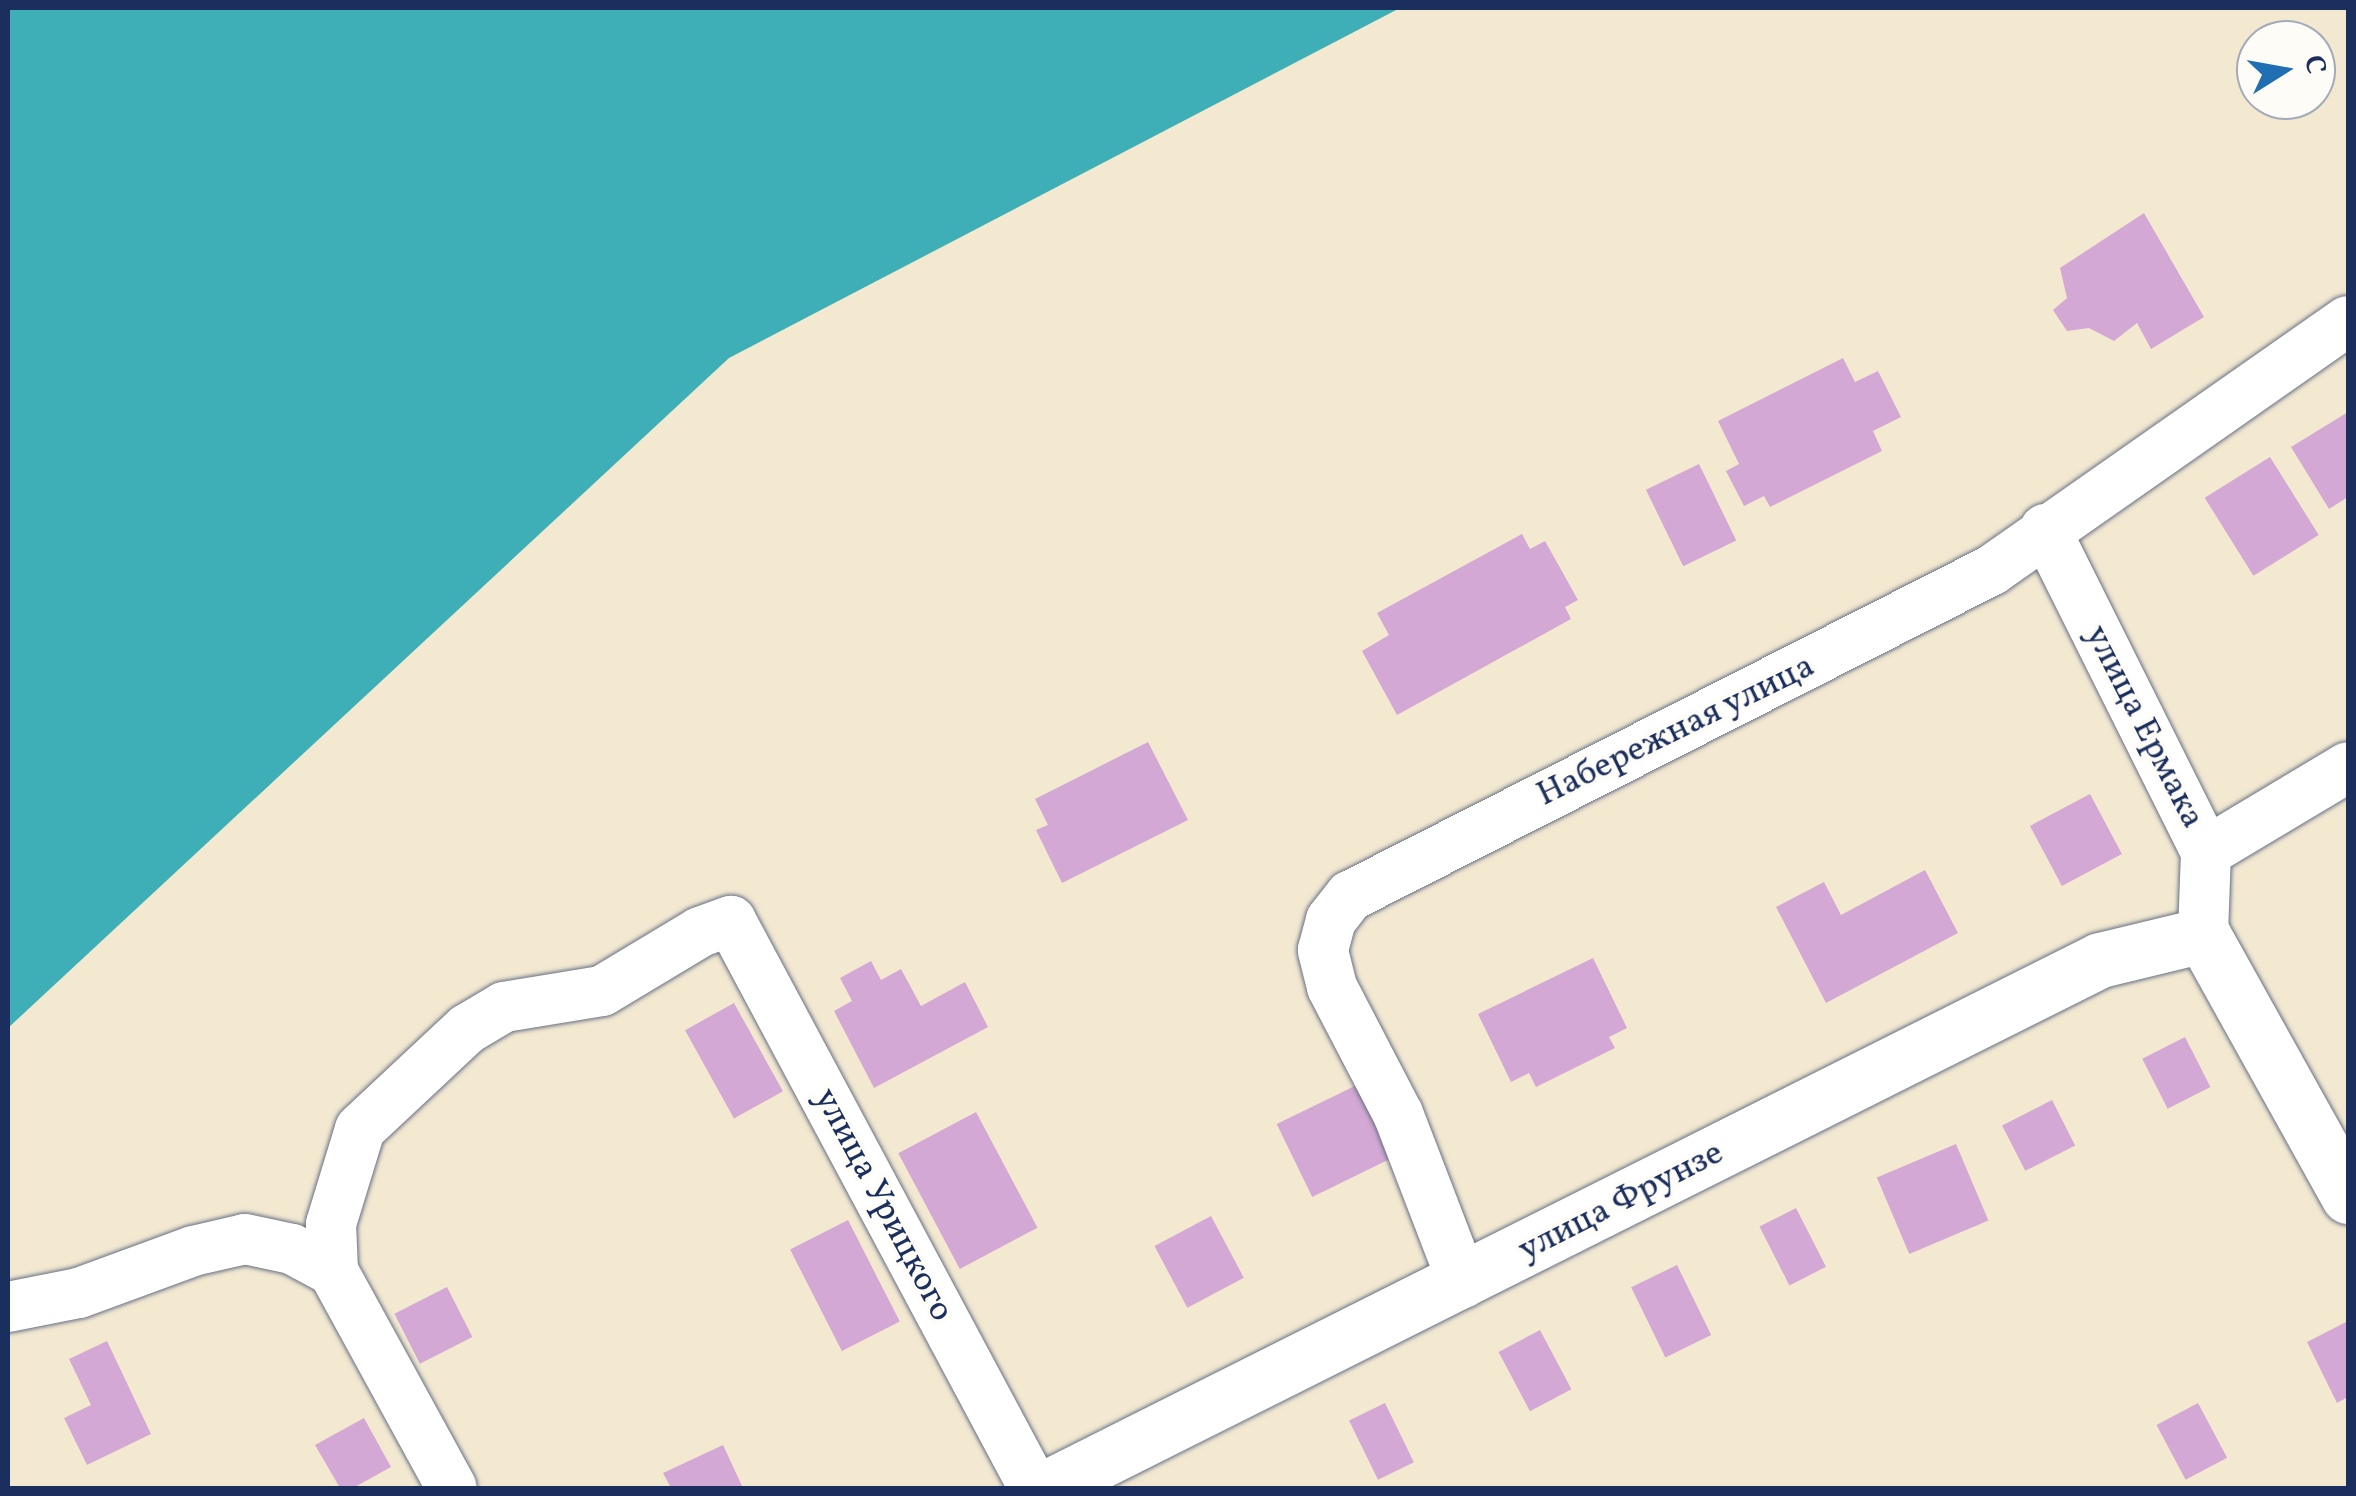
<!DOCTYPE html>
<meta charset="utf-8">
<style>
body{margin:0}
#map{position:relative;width:2356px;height:1496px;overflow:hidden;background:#f3e9d1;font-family:Vollkorn,serif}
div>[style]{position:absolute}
.water>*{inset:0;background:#3eafb6}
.building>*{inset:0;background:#d4a8d4;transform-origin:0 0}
.roads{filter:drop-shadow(0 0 2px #677086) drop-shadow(0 0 2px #677086)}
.minor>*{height:50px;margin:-25px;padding:0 25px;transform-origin:25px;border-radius:25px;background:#fff}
.tertiary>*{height:55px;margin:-27.5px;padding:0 27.5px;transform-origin:27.5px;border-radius:27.5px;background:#fff}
span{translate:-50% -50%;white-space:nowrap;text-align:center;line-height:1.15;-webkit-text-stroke:8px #fdfcf7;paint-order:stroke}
.street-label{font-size:35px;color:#1b2f5e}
.frame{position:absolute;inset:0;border:10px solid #1b2f5e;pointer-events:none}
.north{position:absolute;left:2236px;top:20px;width:100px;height:100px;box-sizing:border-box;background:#fdfcf7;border:2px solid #a3aaba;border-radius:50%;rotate:79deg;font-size:28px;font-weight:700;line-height:40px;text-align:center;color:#1b2f5e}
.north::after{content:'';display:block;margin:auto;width:35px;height:45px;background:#1f6fb2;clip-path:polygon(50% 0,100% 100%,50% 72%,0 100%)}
</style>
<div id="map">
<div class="water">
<div style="clip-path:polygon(8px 8px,1400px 8px,729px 358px,8px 1028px)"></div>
</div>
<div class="building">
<div style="clip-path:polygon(2144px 213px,2204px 317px,2151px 349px,2137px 323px,2114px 341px,2089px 328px,2067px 331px,2053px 310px,2067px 298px,2060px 268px)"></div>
<div style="clip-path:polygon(1843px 358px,1855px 382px,1878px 371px,1901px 417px,1873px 431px,1882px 451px,1770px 507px,1764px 496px,1744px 506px,1726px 471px,1739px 464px,1718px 421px)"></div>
<div style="clip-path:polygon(2348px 412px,2348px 497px,2329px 509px,2291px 447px)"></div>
<div style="left:2270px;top:457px;width:92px;height:77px;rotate:58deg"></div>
<div style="left:1699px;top:464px;width:85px;height:59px;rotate:64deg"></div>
<div style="clip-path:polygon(1522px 534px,1530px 549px,1545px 541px,1578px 600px,1565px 607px,1571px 619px,1397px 715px,1362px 651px,1389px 635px,1377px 613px)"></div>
<div style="clip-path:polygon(1148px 742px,1188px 820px,1062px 883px,1036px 830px,1048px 825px,1035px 799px)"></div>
<div style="left:2090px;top:794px;width:68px;height:68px;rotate:62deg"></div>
<div style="clip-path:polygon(1925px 870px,1958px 933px,1826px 1003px,1776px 907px,1824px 882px,1841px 915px)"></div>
<div style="clip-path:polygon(1593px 958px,1627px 1028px,1609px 1037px,1615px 1048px,1536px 1087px,1529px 1073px,1511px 1082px,1478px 1014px)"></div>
<div style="clip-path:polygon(871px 961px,881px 980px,901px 969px,921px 1006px,965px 982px,988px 1027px,874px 1088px,834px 1011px,852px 1001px,840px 978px)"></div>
<div style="left:734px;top:1003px;width:101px;height:56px;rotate:61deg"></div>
<div style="left:2185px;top:1037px;width:56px;height:48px;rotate:63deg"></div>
<div style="left:1363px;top:1082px;width:81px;height:96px;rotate:64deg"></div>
<div style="left:2052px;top:1100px;width:51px;height:56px;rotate:63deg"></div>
<div style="left:976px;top:1112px;width:131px;height:88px;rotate:62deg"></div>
<div style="left:1956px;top:1144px;width:83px;height:86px;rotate:67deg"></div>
<div style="left:1796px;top:1208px;width:66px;height:41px;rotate:63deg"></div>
<div style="left:1211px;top:1216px;width:70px;height:64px;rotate:62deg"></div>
<div style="left:848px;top:1220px;width:114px;height:65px;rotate:63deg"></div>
<div style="left:1677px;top:1265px;width:78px;height:51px;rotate:64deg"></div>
<div style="left:447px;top:1287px;width:56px;height:59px;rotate:63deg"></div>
<div style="clip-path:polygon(2348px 1321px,2348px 1397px,2337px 1403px,2307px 1342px)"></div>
<div style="left:1540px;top:1330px;width:67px;height:47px;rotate:62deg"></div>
<div style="clip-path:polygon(107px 1341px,151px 1434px,87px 1465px,64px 1418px,91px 1405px,69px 1359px)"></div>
<div style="left:1385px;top:1403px;width:66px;height:40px;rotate:64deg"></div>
<div style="left:2198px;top:1403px;width:62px;height:47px;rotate:62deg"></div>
<div style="clip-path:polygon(364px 1418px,391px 1467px,353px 1488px,340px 1488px,315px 1445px)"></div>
<div style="clip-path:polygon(723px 1445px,743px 1488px,671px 1488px,663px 1473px)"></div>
</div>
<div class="roads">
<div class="minor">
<div style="left:2045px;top:529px;width:361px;rotate:63.5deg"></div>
<div style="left:2206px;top:852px;width:83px;rotate:92.1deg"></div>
<div style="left:2206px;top:852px;width:165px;rotate:-30.9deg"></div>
<div style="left:333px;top:1271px;width:247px;rotate:61.3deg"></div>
<div style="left:1463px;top:1283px;width:181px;rotate:-111deg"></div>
<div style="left:1398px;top:1114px;width:143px;rotate:-117.5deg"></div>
<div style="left:1332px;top:987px;width:38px;rotate:-104deg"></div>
<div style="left:1323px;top:950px;width:31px;rotate:-75deg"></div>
<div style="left:1331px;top:920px;width:31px;rotate:-52deg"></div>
<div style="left:1350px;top:896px;width:720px;rotate:-26.92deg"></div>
<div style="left:1992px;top:570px;width:434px;rotate:-35deg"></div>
<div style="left:8px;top:1307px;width:72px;rotate:-11.2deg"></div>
<div style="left:79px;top:1293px;width:121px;rotate:-20.2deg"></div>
<div style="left:193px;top:1251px;width:53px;rotate:-13deg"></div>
<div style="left:245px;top:1239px;width:48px;rotate:12deg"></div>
<div style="left:292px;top:1249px;width:47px;rotate:28.2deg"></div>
<div style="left:333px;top:1271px;width:47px;rotate:-92.4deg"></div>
<div style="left:331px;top:1224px;width:99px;rotate:-73deg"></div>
<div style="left:360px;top:1129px;width:146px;rotate:-43.1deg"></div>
<div style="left:467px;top:1029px;width:43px;rotate:-30.7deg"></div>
<div style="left:504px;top:1007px;width:99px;rotate:-9.3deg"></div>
<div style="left:602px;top:991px;width:114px;rotate:-31deg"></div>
<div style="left:700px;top:932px;width:33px;rotate:-20deg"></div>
<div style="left:731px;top:921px;width:643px;rotate:61.88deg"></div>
</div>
<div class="tertiary">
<div style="left:1046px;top:1488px;width:1179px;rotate:-26.61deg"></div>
<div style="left:2100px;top:960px;width:106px;rotate:-13.6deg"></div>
<div style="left:2203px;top:935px;width:299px;rotate:60.9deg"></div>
</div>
</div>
<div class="street-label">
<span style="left:2144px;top:727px;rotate:63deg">улица Ермака</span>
<span style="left:1676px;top:731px;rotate:-26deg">Набережная улица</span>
<span style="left:1621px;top:1202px;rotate:-27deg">улица Фрунзе</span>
<span style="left:883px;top:1205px;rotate:62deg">улица Урицкого</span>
</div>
<div class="frame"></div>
<div class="north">С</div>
</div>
